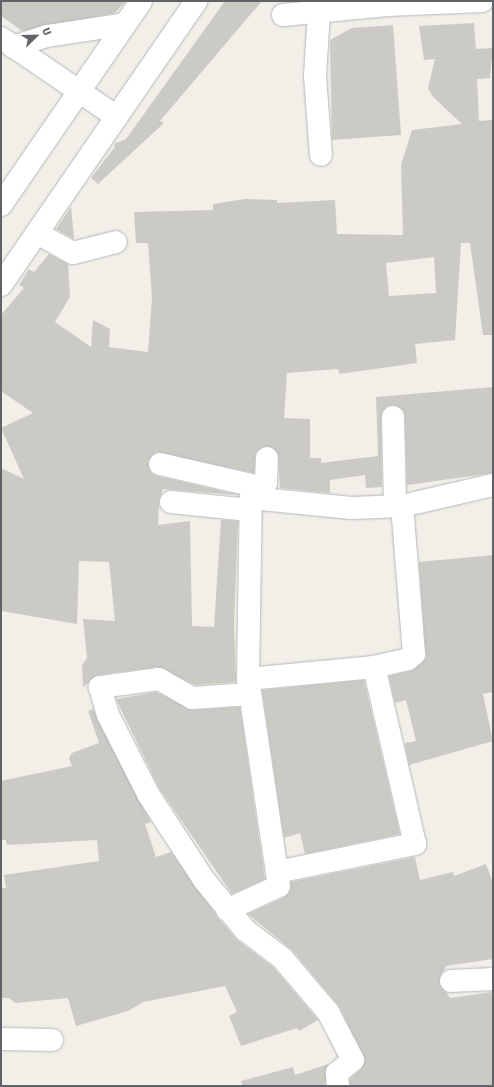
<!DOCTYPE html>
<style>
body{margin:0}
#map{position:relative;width:494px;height:1087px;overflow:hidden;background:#f1efe8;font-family:"Asap Condensed",sans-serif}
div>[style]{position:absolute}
.building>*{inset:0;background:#cccac5}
.roads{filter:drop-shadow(0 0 1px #b5b8bc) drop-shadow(0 0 1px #b5b8bc)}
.minor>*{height:22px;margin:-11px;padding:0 11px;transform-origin:11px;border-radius:11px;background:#fff}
span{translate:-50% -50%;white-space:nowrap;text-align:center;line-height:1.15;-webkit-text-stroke:3.5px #fff;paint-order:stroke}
.frame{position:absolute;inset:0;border:2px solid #5f6368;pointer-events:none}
.north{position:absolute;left:16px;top:16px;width:40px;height:40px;-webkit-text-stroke:3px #fff;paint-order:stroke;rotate:67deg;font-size:11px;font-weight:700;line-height:16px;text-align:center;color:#5f6368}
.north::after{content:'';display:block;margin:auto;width:14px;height:18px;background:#5f6368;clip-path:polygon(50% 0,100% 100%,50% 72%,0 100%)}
</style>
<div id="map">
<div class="building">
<div style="clip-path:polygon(1px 1px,126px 1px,115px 13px,22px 31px,1px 16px)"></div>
<div style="clip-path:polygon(225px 1px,262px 1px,160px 121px,164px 123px,98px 184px,91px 178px,115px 147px,114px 144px,126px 139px)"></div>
<div style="clip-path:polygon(evenodd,474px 23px,476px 49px,493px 48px,490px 78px,477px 79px,479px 121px,493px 120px,493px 335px,483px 335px,470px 243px,461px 243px,455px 340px,415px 344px,417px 363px,339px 374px,338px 369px,287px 373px,284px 418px,310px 419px,310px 458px,321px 458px,321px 463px,378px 456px,376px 397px,493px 387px,493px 473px,407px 485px,405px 416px,403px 410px,393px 405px,386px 407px,381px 417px,382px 487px,366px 488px,365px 475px,330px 480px,330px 493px,280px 488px,278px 453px,268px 446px,256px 452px,254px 473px,156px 452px,148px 462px,151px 473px,157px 476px,239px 495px,163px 489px,159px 501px,158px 525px,190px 521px,192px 626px,214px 627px,221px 520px,238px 521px,234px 623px,236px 682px,195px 685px,157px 667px,98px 675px,83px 687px,82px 665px,87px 658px,83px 619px,115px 621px,109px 562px,79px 561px,77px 624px,1px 611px,1px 468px,24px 479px,1px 428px,33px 413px,1px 391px,1px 315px,24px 288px,19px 285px,29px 269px,34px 272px,49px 254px,68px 264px,70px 297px,55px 322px,91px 347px,93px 320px,110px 329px,109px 347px,148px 352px,152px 298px,148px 243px,136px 243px,134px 212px,213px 210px,213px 204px,245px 199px,277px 200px,277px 203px,335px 200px,337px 234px,403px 235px,401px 165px,412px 130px,462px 124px,433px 97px,428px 88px,435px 59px,424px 60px,419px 26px,474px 23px,434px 257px,436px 293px,389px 296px,386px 263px,434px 257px)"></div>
<div style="clip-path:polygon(393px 25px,401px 135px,332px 140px,330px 40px,352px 28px)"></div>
<div style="clip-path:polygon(71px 207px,74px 239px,56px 229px)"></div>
<div style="clip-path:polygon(493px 555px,493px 692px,483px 694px,493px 741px,409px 765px,405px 743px,416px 741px,406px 700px,395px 703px,389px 676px,411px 671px,426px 658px,419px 562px)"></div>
<div style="clip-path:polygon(364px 680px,400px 834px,305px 854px,300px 833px,284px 838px,262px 690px)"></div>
<div style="clip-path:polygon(156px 692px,192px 710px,240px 707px,265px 879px,232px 894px,159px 788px,116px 699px)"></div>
<div style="clip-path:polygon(93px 709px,151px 822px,145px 824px,156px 857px,171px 852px,220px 920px,237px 940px,273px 967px,318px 1020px,299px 1031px,297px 1028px,241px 1046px,229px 1016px,237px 1012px,225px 986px,143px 1002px,128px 1011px,76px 1026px,68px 998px,15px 1003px,9px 998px,1px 998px,1px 888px,6px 888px,4px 875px,99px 861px,97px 840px,7px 845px,6px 840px,1px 840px,1px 781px,72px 766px,69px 758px,72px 753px,99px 743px,88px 711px)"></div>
<div style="clip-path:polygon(415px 857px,420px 880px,453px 872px,454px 876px,486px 864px,493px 883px,493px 959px,446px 966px,439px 981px,450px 998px,493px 992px,493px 1086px,350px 1086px,350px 1079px,361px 1069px,365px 1059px,339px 1006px,292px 950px,248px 914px,285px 897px,290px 891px,291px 882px)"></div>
<div style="clip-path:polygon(328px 1064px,325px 1086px,242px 1086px,241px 1081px,293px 1067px,295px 1075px)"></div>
</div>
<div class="roads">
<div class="minor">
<div style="left:319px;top:12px;width:64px;rotate:93.6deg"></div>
<div style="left:315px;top:76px;width:79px;rotate:85.7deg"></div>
<div style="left:283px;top:15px;width:105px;rotate:-5.4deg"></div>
<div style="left:388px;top:5px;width:94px;rotate:-2.4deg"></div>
<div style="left:1px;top:38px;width:140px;rotate:34.3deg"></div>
<div style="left:13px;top:47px;width:36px;rotate:-18deg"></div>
<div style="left:47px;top:36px;width:79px;rotate:-8.7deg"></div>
<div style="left:1px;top:205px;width:247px;rotate:-55.5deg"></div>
<div style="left:37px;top:233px;width:41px;rotate:29.1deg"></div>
<div style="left:73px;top:253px;width:44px;rotate:-14.3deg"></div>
<div style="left:1px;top:285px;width:345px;rotate:-55.5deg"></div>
<div style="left:393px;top:417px;width:89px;rotate:88.7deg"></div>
<div style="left:160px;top:464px;width:98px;rotate:13deg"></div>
<div style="left:255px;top:486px;width:13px;rotate:108deg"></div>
<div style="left:251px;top:498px;width:101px;rotate:5.7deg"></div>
<div style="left:352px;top:508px;width:50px;rotate:-2.3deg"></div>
<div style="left:402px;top:506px;width:93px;rotate:-13deg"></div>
<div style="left:255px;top:486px;width:11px;rotate:-15deg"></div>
<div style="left:266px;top:483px;width:25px;rotate:-88deg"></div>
<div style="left:171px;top:502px;width:79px;rotate:5.8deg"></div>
<div style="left:248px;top:679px;width:127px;rotate:-5.4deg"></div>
<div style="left:250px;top:694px;width:58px;rotate:176.1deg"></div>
<div style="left:192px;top:698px;width:38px;rotate:-150deg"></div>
<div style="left:159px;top:679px;width:60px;rotate:172.3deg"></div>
<div style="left:100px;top:687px;width:29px;rotate:74deg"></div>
<div style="left:108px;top:715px;width:89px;rotate:63.1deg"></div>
<div style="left:148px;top:794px;width:103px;rotate:56.9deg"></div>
<div style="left:204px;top:880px;width:65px;rotate:50.6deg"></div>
<div style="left:245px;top:930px;width:46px;rotate:37.1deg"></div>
<div style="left:282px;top:958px;width:71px;rotate:49.6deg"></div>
<div style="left:328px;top:1012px;width:54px;rotate:62.5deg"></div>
<div style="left:353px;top:1060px;width:21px;rotate:141deg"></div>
<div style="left:337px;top:1073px;width:13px;rotate:86deg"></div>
<div style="left:277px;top:872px;width:141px;rotate:-11.5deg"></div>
<div style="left:415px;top:844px;width:182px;rotate:-103deg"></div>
<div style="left:374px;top:667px;width:35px;rotate:-13deg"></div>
<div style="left:408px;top:659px;width:8px;rotate:-40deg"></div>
<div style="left:414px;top:654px;width:148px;rotate:-94.6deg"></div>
<div style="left:227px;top:910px;width:57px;rotate:-24.8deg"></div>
<div style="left:279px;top:886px;width:209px;rotate:-98.5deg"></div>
<div style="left:248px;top:679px;width:181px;rotate:-89.1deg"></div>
<div style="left:451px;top:981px;width:42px;rotate:-2.7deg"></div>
<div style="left:1px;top:1039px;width:51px;rotate:1.1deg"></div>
</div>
</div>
<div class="frame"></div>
<div class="north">U</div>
</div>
